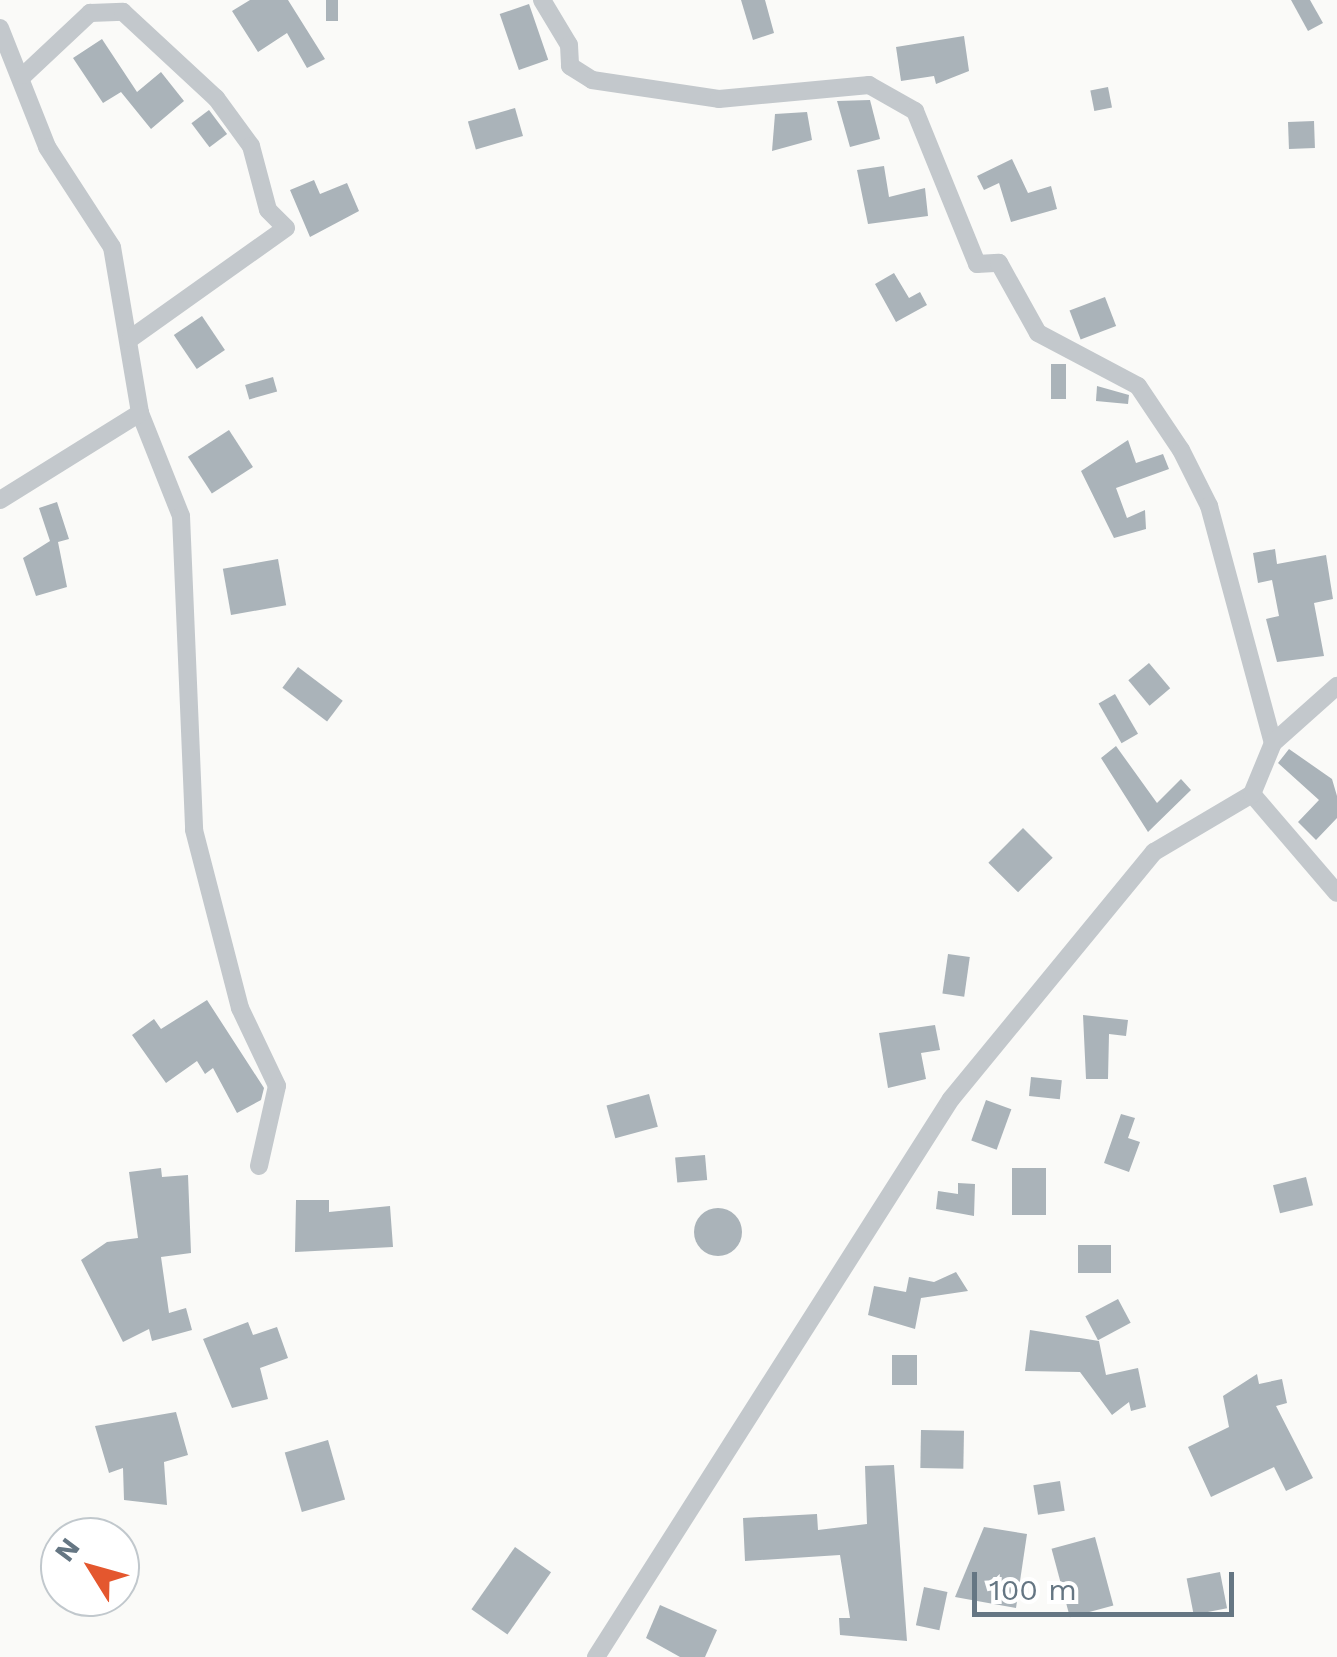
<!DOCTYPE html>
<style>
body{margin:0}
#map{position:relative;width:1337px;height:1657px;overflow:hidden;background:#fafaf8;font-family:"Work Sans",sans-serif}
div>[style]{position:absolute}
.building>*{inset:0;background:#aab3b9;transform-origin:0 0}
.round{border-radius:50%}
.minor>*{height:18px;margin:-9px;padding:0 9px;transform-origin:9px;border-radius:9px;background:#c3c8cc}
span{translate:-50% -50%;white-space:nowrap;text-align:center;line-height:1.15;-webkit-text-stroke:10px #fff;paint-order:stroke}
.north{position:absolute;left:40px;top:1517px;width:100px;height:100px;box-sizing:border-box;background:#fff;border:2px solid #c1c8cd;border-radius:50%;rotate:307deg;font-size:28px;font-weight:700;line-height:40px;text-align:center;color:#657683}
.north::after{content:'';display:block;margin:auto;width:35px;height:45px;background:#e4572e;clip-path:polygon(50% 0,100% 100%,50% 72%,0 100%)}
.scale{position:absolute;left:972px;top:1572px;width:262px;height:45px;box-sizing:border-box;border:5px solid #657683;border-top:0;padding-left:12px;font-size:30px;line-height:35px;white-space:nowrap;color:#657683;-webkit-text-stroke:8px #fff;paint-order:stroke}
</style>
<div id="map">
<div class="building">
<div style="clip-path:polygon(250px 0,288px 0,325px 59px,307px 68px,287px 33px,258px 52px,232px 11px)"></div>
<div style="left:326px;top:0;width:12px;height:21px"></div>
<div style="clip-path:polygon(741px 0,765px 0,774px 33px,753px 40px)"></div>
<div style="clip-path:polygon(1291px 0,1310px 0,1323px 23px,1308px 31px)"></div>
<div style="left:529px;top:4px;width:59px;height:31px;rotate:71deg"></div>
<div style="clip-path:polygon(964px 36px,969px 71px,936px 84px,934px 76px,901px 81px,896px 47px)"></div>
<div style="clip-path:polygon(102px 39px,137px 92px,161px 72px,184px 101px,151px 129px,121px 92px,103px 103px,73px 58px)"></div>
<div style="left:1108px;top:87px;width:21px;height:18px;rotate:79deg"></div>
<div style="clip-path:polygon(870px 100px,880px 139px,850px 147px,837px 101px)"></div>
<div style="left:515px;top:108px;width:29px;height:49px;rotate:74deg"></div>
<div style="left:209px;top:110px;width:30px;height:22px;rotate:53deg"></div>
<div style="clip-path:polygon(807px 112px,812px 140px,772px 151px,775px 114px)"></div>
<div style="left:1314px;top:121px;width:27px;height:26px;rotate:88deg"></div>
<div style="clip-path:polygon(1012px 159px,1028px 193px,1051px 186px,1057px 209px,1011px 222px,999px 183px,984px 190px,977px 176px)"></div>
<div style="clip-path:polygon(884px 166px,889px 197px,925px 188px,928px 216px,868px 224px,857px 170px)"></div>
<div style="clip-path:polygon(314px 180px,320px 194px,347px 183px,359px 211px,310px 237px,290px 190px)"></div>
<div style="clip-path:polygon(894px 273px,909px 298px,920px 292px,927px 305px,896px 322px,875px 284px)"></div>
<div style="left:1105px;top:297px;width:31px;height:38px;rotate:69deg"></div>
<div style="left:202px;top:316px;width:41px;height:34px;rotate:56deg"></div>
<div style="left:1051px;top:364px;width:15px;height:35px"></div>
<div style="left:273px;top:377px;width:15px;height:29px;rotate:74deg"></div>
<div style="clip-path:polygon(1097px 386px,1129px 395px,1128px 404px,1096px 401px)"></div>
<div style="left:229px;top:430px;width:44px;height:49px;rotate:57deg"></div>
<div style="clip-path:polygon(1128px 440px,1136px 463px,1163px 454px,1169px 469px,1116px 488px,1127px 518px,1145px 510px,1146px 529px,1114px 538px,1081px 471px)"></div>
<div style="clip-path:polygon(57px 502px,69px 539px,58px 542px,67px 587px,36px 596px,23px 558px,50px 541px,39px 508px)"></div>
<div style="clip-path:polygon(1275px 549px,1277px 564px,1326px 555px,1333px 599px,1314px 603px,1324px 656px,1277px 662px,1266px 619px,1279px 616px,1272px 580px,1258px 583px,1253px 553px)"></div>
<div style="left:278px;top:559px;width:47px;height:56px;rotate:80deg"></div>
<div style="left:1149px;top:663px;width:33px;height:27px;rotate:50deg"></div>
<div style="left:298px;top:667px;width:56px;height:26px;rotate:37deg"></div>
<div style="left:1115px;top:694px;width:46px;height:19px;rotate:60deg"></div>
<div style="clip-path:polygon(1116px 746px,1157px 803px,1181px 779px,1191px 790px,1148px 832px,1101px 758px)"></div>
<div style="clip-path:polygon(1289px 749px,1332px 779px,1337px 796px,1337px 818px,1316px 840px,1298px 822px,1319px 800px,1278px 763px)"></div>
<div style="left:1023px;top:828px;width:42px;height:49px;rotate:45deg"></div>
<div style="left:948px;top:954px;width:22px;height:40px;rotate:8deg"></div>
<div style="clip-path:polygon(207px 1000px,264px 1088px,261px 1100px,237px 1113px,213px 1068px,205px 1074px,197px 1061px,166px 1083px,132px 1035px,154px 1019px,161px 1029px)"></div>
<div style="clip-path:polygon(1083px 1015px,1128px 1020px,1126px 1036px,1109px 1034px,1108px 1079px,1086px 1079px)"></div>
<div style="clip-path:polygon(935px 1025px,940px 1050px,921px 1053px,926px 1079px,888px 1088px,879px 1033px)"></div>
<div style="left:1031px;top:1077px;width:31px;height:19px;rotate:6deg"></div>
<div style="left:649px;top:1094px;width:34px;height:44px;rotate:75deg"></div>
<div style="left:986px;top:1100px;width:27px;height:43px;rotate:20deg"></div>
<div style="clip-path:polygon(1121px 1114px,1135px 1118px,1128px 1138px,1140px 1142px,1129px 1172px,1104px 1163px)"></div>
<div style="left:705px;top:1155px;width:25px;height:30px;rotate:85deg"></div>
<div style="clip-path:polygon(161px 1168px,162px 1177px,188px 1175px,191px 1253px,161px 1257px,169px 1313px,186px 1308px,192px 1330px,152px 1341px,149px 1329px,123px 1342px,81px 1260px,107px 1242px,138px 1238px,129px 1172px)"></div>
<div style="left:1012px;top:1168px;width:34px;height:47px"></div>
<div style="left:1306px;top:1177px;width:29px;height:34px;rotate:76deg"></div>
<div style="clip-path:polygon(958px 1183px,975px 1184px,974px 1216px,936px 1209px,938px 1191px,958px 1194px)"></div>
<div style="clip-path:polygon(296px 1200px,329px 1200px,329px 1212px,390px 1206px,393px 1247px,295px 1252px)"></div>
<div class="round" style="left:694px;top:1208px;width:48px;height:48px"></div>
<div style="left:1078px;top:1245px;width:33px;height:28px"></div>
<div style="clip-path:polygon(956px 1272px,968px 1291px,921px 1298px,915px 1329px,868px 1315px,874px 1286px,906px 1292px,909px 1277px,934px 1282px)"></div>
<div style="left:1118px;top:1299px;width:27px;height:37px;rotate:62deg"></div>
<div style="clip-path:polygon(248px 1322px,253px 1335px,277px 1327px,288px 1358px,260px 1368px,268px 1399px,232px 1408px,203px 1339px)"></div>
<div style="clip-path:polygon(1030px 1330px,1099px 1341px,1106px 1375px,1138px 1368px,1146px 1407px,1131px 1411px,1129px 1402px,1112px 1415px,1080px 1372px,1025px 1371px)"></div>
<div style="left:917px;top:1355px;width:30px;height:25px;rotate:90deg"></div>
<div style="clip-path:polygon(1257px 1374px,1259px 1384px,1282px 1379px,1287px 1403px,1276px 1406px,1313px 1478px,1286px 1491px,1274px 1467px,1211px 1497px,1188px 1447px,1229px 1427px,1223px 1396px)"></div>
<div style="clip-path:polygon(176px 1412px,188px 1455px,164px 1462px,167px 1505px,124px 1500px,123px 1468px,109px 1473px,95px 1426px)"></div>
<div style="left:921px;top:1430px;width:43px;height:38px;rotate:1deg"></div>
<div style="left:328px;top:1440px;width:62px;height:45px;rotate:74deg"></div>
<div style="clip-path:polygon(894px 1465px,907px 1641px,840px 1635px,839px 1618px,850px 1618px,840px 1555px,745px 1561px,743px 1518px,817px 1514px,818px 1530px,867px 1524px,865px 1466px)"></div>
<div style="left:1060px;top:1481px;width:30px;height:27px;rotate:81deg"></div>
<div style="clip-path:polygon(984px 1527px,1027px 1534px,1016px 1608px,955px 1597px)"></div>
<div style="left:1095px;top:1537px;width:71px;height:45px;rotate:75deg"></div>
<div style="left:515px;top:1547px;width:44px;height:76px;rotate:35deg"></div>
<div style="left:1220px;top:1572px;width:37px;height:34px;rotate:79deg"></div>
<div style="left:924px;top:1587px;width:24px;height:39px;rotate:12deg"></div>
<div style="clip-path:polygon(660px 1605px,717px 1630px,705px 1657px,680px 1657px,646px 1638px)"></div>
</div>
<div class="minor">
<div style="left:542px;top:0;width:52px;rotate:59deg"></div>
<div style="left:569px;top:45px;width:21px;rotate:87deg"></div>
<div style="left:570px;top:66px;width:26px;rotate:32deg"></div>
<div style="left:592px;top:80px;width:128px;rotate:8.5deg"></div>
<div style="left:719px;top:99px;width:151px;rotate:-5.3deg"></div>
<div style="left:869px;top:85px;width:53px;rotate:29.5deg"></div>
<div style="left:915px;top:111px;width:165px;rotate:67.9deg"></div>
<div style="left:977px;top:264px;width:22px;rotate:-3deg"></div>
<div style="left:999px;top:263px;width:80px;rotate:60.9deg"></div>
<div style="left:1038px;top:333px;width:113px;rotate:27.9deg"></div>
<div style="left:1138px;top:386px;width:77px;rotate:56.1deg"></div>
<div style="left:1181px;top:450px;width:63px;rotate:63.4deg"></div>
<div style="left:1209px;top:506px;width:245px;rotate:74.9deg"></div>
<div style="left:0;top:28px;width:128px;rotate:68.4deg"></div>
<div style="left:47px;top:147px;width:119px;rotate:57deg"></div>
<div style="left:112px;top:247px;width:168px;rotate:80.4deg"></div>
<div style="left:140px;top:413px;width:111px;rotate:68.3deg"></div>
<div style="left:181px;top:516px;width:314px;rotate:87.6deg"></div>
<div style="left:194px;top:830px;width:184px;rotate:75.5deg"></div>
<div style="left:240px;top:1008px;width:86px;rotate:64.6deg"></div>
<div style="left:277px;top:1086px;width:82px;rotate:102.7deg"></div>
<div style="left:24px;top:75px;width:91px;rotate:-43.2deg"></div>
<div style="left:90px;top:13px;width:33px;rotate:-2deg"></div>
<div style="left:123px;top:12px;width:127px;rotate:42.8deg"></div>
<div style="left:216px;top:98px;width:59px;rotate:53.9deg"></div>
<div style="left:251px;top:146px;width:66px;rotate:75.1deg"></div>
<div style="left:268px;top:210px;width:25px;rotate:45deg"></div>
<div style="left:286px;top:228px;width:190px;rotate:144.6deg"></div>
<div style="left:0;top:500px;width:165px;rotate:-31.9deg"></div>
<div style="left:1252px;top:794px;width:130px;rotate:49.4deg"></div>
<div style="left:596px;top:1657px;width:661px;rotate:-57.54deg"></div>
<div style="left:951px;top:1099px;width:320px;rotate:-50.6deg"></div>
<div style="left:1154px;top:852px;width:114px;rotate:-30.6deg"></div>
<div style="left:1252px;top:794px;width:55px;rotate:-67.6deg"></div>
<div style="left:1273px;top:743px;width:86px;rotate:-41.7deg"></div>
</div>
<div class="north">N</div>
<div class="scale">100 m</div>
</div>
